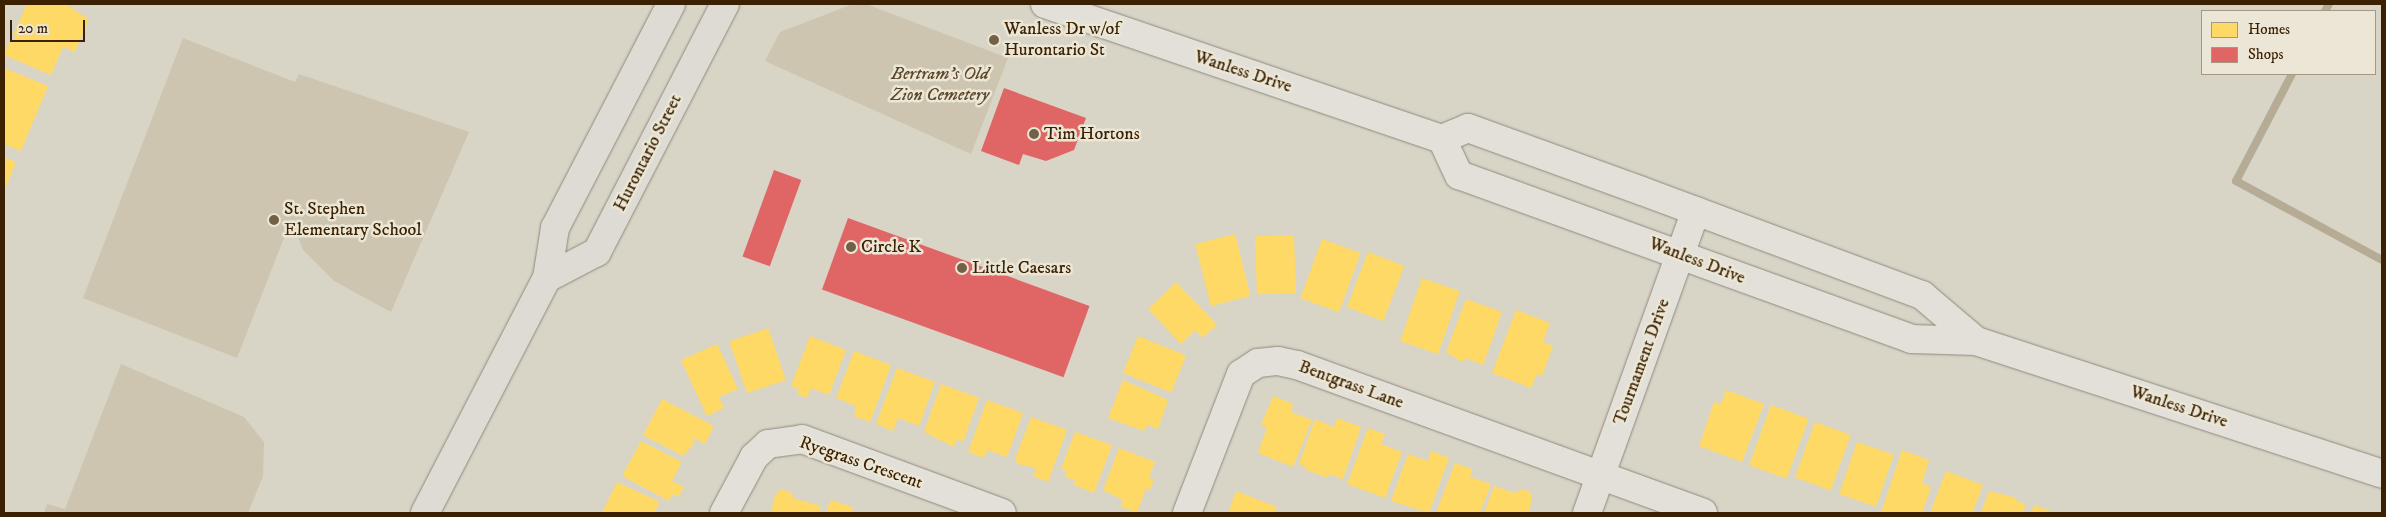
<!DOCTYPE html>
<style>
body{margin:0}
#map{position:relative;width:2386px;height:517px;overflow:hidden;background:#d8d4c6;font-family:"IM FELL DW Pica",serif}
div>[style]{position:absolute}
.green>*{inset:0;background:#cdc5b0}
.homes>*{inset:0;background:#ffd966;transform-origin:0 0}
.shops>*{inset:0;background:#e06666;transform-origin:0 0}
.stream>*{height:8px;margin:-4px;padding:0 4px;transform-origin:4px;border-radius:4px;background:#b6ab94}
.roads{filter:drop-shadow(0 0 1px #8f897d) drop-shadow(0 0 1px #8f897d)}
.minor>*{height:28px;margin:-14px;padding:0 14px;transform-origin:14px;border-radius:14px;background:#e2e0d9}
.tertiary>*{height:28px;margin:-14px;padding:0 14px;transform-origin:14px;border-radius:14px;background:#e2e0d9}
.secondary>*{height:28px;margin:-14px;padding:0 14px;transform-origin:14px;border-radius:14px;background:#e2e0d9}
.primary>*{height:28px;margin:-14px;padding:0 14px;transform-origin:14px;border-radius:14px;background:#dddbd3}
.dots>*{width:14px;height:14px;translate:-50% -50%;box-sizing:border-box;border:2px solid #ebe6d5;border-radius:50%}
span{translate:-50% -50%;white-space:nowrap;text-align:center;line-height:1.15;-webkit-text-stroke:5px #ebe6d5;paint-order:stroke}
.poi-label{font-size:18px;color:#3b2102}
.left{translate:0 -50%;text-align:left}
.street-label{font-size:18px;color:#3b2102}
.park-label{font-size:18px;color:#5d4729;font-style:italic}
.frame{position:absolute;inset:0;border:5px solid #3b2102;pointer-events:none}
.legend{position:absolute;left:2201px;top:10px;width:175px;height:65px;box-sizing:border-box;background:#ebe6d5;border:1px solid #a59781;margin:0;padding:6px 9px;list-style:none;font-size:15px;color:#3b2102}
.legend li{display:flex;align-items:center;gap:10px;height:25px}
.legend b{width:25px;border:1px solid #a59781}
.scale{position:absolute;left:10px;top:20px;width:75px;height:22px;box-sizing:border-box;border:2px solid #3b2102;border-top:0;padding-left:6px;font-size:15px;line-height:18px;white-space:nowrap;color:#3b2102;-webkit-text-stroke:4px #ebe6d5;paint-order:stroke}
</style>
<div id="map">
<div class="green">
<div style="clip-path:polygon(853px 4px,866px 4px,1008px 58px,971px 154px,765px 61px,780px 32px)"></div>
<div style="clip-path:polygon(183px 38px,295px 82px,299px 74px,469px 132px,391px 312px,334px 281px,303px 250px,291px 220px,237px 358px,83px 298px)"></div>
<div style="clip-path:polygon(121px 364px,244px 417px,264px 442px,263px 476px,248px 513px,44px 513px,47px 504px,65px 509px)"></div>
</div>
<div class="homes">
<div style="clip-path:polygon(27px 4px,65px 4px,89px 19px,75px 52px,63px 47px,51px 75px,4px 55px,10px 40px,13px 42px,16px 36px,13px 35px)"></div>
<div style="clip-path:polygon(4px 68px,48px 86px,21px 151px,4px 144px)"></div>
<div style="clip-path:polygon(4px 157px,16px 162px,4px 192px)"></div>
<div style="left:1235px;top:234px;width:64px;height:41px;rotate:76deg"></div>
<div style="left:1294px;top:235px;width:58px;height:39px;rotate:88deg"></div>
<div style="left:1322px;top:239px;width:41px;height:63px;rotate:20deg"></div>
<div style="left:1368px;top:252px;width:39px;height:59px;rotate:21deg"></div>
<div style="left:1422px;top:278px;width:40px;height:67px;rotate:19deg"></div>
<div style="clip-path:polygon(1176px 282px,1217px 325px,1202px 338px,1195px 330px,1181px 344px,1148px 309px)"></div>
<div style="clip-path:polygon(1466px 299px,1502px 312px,1483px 365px,1466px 358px,1462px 362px,1446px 352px)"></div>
<div style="clip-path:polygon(1516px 310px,1550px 323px,1543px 342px,1553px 346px,1542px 376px,1537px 374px,1531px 388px,1492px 373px)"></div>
<div style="left:768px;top:328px;width:55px;height:41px;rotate:71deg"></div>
<div style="clip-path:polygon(810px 336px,846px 350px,829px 395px,811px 388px,807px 398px,797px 394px,799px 389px,791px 386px)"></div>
<div style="left:1138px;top:336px;width:52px;height:40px;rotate:22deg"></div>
<div style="clip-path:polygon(717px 344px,738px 389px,719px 397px,724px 408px,707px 416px,681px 360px)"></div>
<div style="clip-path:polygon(854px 351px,891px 365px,870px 422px,854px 416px,856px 406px,836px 398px)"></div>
<div style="clip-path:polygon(897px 368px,935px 382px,919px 426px,898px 418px,893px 431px,876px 424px)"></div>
<div style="clip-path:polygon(1123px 380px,1168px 400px,1158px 429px,1147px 425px,1144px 431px,1108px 418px)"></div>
<div style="clip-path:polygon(941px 384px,979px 398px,963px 442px,957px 439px,954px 447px,924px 432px)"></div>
<div style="clip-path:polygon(1726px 390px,1764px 404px,1742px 462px,1699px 446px,1714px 402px,1721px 404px)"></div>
<div style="clip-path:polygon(1273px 396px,1293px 404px,1291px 412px,1312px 420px,1293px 467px,1258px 453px,1267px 427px,1261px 425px)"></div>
<div style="clip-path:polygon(662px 399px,714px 426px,705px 444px,692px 437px,694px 444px,683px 456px,643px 435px)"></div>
<div style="clip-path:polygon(987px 400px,1023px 413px,1007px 457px,987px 450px,984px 458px,968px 452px)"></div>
<div style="left:1771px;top:405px;width:40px;height:64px;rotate:20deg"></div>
<div style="clip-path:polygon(1031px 417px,1067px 430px,1048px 482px,1033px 476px,1036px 468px,1018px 464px,1015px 459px)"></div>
<div style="clip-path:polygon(1337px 418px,1361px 427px,1343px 479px,1329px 474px,1328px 478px,1304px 469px,1305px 466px,1299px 464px,1315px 419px,1334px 427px)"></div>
<div style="left:1815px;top:422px;width:38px;height:59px;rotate:20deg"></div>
<div style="clip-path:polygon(1368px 428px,1385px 434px,1381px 444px,1402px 452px,1385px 498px,1347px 484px)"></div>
<div style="clip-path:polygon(1075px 432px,1112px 445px,1094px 493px,1074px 485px,1075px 480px,1065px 477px,1067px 471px,1061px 469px)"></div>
<div style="clip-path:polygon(641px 441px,682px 462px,672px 481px,684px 487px,678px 497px,672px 494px,669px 501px,622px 476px)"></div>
<div style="left:1857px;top:442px;width:39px;height:55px;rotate:19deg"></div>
<div style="clip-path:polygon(1119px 448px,1155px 462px,1149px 478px,1154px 479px,1150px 490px,1146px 488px,1137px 513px,1120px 506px,1123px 500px,1103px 490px)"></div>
<div style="clip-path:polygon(1902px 450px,1929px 460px,1922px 483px,1931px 487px,1922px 513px,1881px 513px)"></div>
<div style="clip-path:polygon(1431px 451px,1449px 458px,1429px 513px,1391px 501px,1408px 454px,1428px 461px)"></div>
<div style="clip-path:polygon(1455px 463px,1472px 469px,1470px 477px,1491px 484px,1480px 513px,1436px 513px)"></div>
<div style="clip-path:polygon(1946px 471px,1983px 485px,1972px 513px,1930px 513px)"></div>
<div style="clip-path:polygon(617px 482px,660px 502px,655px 511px,660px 513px,602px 513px)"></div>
<div style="clip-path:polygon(1494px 486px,1515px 493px,1521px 489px,1530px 492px,1532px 498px,1529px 513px,1484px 513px)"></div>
<div style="clip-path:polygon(781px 489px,792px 493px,793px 498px,821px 506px,818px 513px,771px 513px,775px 495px)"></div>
<div style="clip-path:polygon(1236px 491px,1277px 507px,1274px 513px,1228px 513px)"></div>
<div style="clip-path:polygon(1989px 491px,2017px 498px,2016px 501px,2026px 504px,2023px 513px,1981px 513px)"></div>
<div style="clip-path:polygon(831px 500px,853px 507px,851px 513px,826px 513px)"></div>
<div style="clip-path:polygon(2034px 505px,2056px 513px,2031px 513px)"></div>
</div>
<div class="shops">
<div style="clip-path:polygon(1004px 88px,1086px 118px,1074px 150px,1046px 161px,1023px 154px,1019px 165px,981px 151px)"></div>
<div style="left:774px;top:170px;width:29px;height:92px;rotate:20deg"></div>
<div style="left:848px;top:218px;width:257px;height:76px;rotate:20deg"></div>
</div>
<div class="stream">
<div style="left:2325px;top:11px;width:8px;rotate:-60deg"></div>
<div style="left:2292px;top:74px;width:121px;rotate:117.6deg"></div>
<div style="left:2236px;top:181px;width:166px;rotate:28.4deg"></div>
</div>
<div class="roads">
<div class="minor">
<div style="left:724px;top:513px;width:64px;rotate:-61.8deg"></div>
<div style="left:754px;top:457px;width:19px;rotate:-43deg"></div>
<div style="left:768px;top:444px;width:34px;rotate:-8deg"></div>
<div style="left:802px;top:439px;width:213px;rotate:20.3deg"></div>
<div style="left:1187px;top:513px;width:149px;rotate:-68.8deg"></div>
<div style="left:1241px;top:374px;width:20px;rotate:-33deg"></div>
<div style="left:1258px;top:363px;width:20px;rotate:-6deg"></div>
<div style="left:1278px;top:361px;width:19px;rotate:12deg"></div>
<div style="left:1297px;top:365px;width:432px;rotate:20deg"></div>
</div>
<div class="tertiary">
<div style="left:1587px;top:513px;width:321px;rotate:-70.2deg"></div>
</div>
<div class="secondary">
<div style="left:1045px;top:4px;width:419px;rotate:18.8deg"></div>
<div style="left:1442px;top:139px;width:28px;rotate:-23deg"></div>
<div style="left:1468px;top:128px;width:185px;rotate:19.9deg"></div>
<div style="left:1642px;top:191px;width:299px;rotate:20.4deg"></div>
<div style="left:1922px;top:295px;width:71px;rotate:40.4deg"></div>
<div style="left:1442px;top:139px;width:40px;rotate:65deg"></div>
<div style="left:1459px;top:175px;width:481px;rotate:19.9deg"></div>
<div style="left:1911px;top:339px;width:65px;rotate:1.8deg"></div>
<div style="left:1976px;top:341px;width:427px;rotate:18.1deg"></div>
</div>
<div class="primary">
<div style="left:547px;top:278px;width:56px;rotate:-27.5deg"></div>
<div style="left:597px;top:252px;width:279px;rotate:-62.7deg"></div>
<div style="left:425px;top:513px;width:265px;rotate:-62.6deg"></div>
<div style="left:547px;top:278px;width:51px;rotate:-80.9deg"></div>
<div style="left:555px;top:228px;width:252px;rotate:-62.6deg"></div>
</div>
</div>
<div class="dots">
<div style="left:994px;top:40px;background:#726047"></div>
<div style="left:1034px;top:134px;background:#726047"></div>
<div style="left:274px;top:220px;background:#726047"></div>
<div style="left:851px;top:247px;background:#726047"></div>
<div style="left:962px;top:268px;background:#726047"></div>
</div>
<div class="poi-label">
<span class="left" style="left:1004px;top:40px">Wanless Dr w/of<br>Hurontario St</span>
<span class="left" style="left:1044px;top:134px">Tim Hortons</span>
<span class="left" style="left:284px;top:220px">St. Stephen<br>Elementary School</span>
<span class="left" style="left:861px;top:247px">Circle K</span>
<span class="left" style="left:972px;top:268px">Little Caesars</span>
</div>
<div class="street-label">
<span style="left:1243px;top:72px;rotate:18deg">Wanless Drive</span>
<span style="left:648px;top:153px;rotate:-63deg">Hurontario Street</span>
<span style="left:1697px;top:261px;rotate:21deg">Wanless Drive</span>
<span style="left:1642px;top:362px;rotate:-70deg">Tournament Drive</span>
<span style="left:1351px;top:385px;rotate:20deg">Bentgrass Lane</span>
<span style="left:2179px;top:407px;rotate:18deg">Wanless Drive</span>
<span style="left:861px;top:463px;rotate:19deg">Ryegrass Crescent</span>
</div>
<div class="park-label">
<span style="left:940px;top:85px">Bertram's Old<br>Zion Cemetery</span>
</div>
<div class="frame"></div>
<ul class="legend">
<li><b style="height:14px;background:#ffd966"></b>Homes</li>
<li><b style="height:14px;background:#e06666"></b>Shops</li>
</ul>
<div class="scale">20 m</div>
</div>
